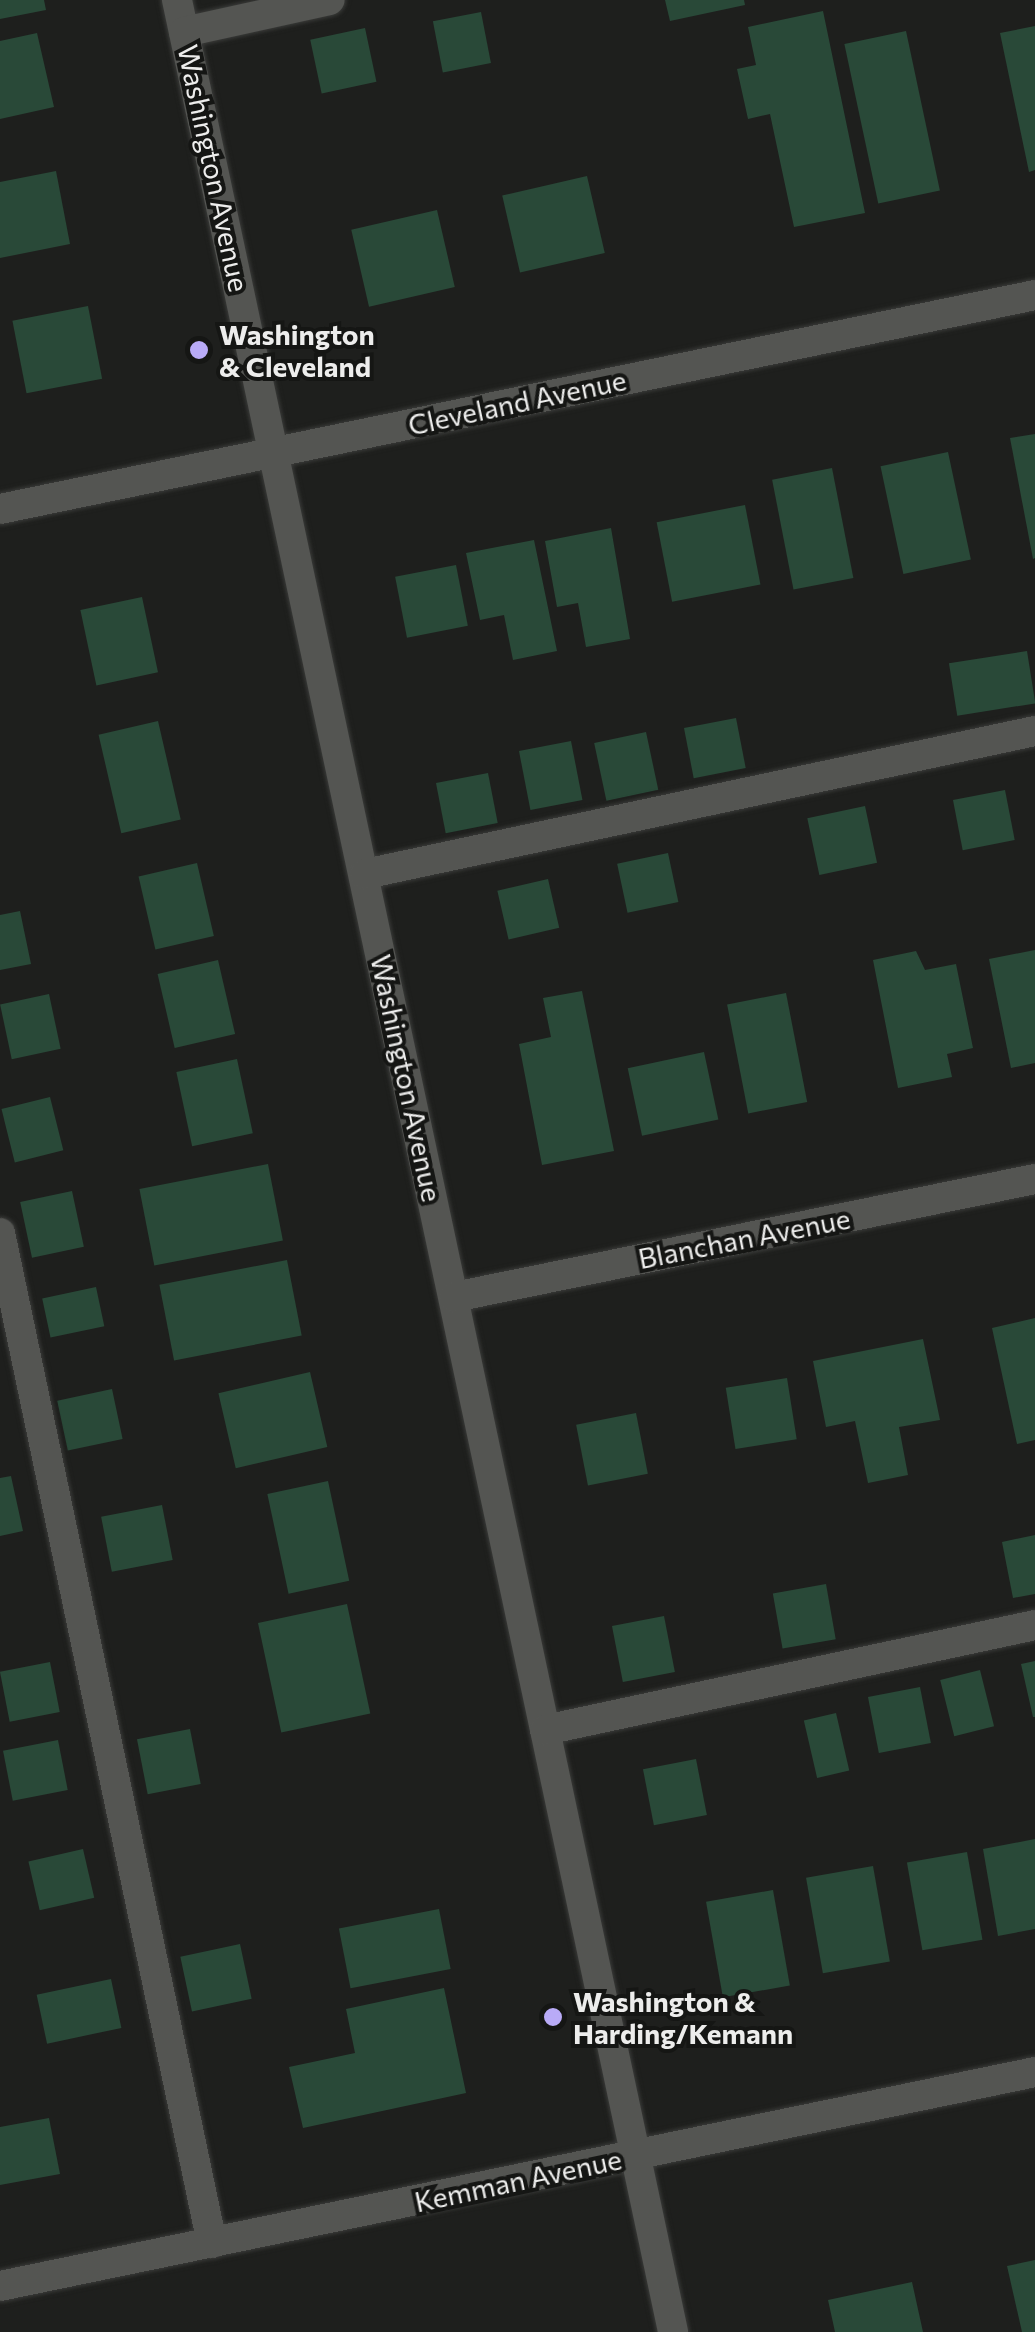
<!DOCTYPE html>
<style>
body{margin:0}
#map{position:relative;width:1035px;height:2332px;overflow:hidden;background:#1e1f1d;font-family:Commissioner,sans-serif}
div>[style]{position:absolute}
.building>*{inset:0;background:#294938;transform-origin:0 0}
.roads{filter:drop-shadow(0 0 2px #3a3b39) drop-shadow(0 0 2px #3a3b39)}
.minor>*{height:30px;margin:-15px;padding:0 15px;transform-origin:15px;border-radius:15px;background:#545552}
.dots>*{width:28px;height:28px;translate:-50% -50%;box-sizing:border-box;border:5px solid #151614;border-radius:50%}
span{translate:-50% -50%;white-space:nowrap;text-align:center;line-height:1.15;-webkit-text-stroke:8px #151614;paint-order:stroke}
.street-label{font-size:28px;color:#ededec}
.poi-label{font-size:28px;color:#ededec;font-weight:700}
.left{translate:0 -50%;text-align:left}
</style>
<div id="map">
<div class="building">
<div style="clip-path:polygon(0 0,44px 0,46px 10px,0 19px)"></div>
<div style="clip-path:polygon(665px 0,744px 0,745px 5px,670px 21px)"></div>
<div style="clip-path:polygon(823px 11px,865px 213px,794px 227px,770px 114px,748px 119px,737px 69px,756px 65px,748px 27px)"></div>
<div style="left:481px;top:12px;width:52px;height:49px;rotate:79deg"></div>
<div style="clip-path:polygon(1035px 26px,1035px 170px,1029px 172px,1000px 33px)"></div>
<div style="left:365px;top:28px;width:55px;height:56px;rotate:78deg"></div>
<div style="left:906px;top:31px;width:163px;height:63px;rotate:78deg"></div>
<div style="clip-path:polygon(37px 33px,54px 107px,0 119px,0 41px)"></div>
<div style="clip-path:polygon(56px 171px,70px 244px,0 258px,0 182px)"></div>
<div style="left:587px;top:176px;width:79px;height:87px;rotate:77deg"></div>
<div style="left:437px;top:210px;width:79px;height:88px;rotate:77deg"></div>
<div style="left:88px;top:306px;width:74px;height:77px;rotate:79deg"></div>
<div style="clip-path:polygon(1035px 434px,1035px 558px,1033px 559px,1010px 438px)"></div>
<div style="left:948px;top:452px;width:110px;height:69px;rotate:78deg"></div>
<div style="left:832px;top:468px;width:112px;height:61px;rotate:79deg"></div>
<div style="left:745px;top:505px;width:81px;height:90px;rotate:79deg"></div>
<div style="clip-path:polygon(611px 528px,630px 639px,586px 647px,578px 603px,557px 607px,545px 541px)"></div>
<div style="clip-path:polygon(534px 540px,557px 651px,513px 660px,504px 615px,480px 620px,466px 553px)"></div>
<div style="left:456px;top:565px;width:62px;height:62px;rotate:79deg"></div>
<div style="left:142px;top:597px;width:77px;height:63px;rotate:78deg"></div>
<div style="left:1027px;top:651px;width:53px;height:79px;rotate:81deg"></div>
<div style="left:736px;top:718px;width:51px;height:53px;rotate:79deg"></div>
<div style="left:158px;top:721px;width:101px;height:61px;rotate:77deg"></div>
<div style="left:646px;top:732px;width:59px;height:53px;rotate:78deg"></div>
<div style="left:571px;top:741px;width:60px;height:53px;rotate:79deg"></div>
<div style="left:488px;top:773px;width:51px;height:53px;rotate:79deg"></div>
<div style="left:1005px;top:790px;width:51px;height:53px;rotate:79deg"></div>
<div style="left:865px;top:806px;width:58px;height:59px;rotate:78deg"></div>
<div style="left:668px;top:853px;width:50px;height:52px;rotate:78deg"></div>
<div style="left:197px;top:863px;width:75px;height:60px;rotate:77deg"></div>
<div style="left:548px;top:879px;width:50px;height:52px;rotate:77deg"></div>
<div style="clip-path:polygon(20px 911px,31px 964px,0 970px,0 915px)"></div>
<div style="clip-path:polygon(1035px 950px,1035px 1063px,1011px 1068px,989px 959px)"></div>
<div style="clip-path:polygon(916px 951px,925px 970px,956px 964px,973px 1048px,947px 1054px,952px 1077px,898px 1088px,873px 960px)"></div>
<div style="left:218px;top:960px;width:76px;height:62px;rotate:77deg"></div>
<div style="clip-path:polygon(582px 991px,614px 1151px,542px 1165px,519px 1044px,551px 1037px,543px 998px)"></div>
<div style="left:786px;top:993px;width:111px;height:60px;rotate:79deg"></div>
<div style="left:49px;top:994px;width:56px;height:50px;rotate:78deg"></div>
<div style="left:704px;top:1052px;width:69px;height:78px;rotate:78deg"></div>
<div style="left:237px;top:1059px;width:76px;height:62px;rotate:78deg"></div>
<div style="left:50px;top:1097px;width:55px;height:50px;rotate:76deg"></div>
<div style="left:268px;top:1164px;width:78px;height:131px;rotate:79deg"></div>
<div style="left:72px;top:1191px;width:57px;height:53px;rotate:78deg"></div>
<div style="left:287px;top:1260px;width:77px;height:130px;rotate:79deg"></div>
<div style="left:96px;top:1287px;width:40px;height:55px;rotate:78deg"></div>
<div style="clip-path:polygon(1035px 1318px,1035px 1440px,1017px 1444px,992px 1328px)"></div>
<div style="clip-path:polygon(923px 1339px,940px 1420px,899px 1427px,908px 1475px,868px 1483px,855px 1421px,826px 1427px,813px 1361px)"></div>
<div style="left:310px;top:1372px;width:77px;height:94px;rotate:77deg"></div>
<div style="left:787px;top:1378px;width:62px;height:62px;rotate:81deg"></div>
<div style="left:112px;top:1389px;width:51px;height:56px;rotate:78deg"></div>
<div style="left:636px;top:1413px;width:62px;height:61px;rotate:79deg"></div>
<div style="clip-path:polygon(11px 1476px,23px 1531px,0 1536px,0 1478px)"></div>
<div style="left:328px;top:1481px;width:102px;height:62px;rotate:78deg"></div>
<div style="left:162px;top:1505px;width:56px;height:62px;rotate:79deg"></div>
<div style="clip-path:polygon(1035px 1535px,1035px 1594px,1013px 1598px,1002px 1542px)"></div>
<div style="left:826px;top:1584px;width:56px;height:54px;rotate:80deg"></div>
<div style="left:347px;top:1604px;width:112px;height:91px;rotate:78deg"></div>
<div style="left:664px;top:1616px;width:57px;height:53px;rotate:79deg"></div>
<div style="clip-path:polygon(1035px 1661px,1035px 1717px,1033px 1717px,1021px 1664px)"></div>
<div style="left:50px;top:1662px;width:51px;height:51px;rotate:79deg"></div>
<div style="left:980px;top:1670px;width:58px;height:41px;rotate:76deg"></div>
<div style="left:920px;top:1687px;width:57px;height:53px;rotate:79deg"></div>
<div style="left:836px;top:1713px;width:59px;height:33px;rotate:77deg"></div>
<div style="left:190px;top:1729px;width:56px;height:54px;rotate:79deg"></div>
<div style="left:58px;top:1740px;width:51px;height:56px;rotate:79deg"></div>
<div style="left:696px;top:1759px;width:57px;height:54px;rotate:79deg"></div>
<div style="clip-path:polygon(1035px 1839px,1035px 1929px,998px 1936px,983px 1849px)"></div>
<div style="left:83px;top:1849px;width:50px;height:56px;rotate:77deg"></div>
<div style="left:967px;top:1852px;width:89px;height:61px;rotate:80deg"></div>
<div style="left:873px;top:1866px;width:97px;height:68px;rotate:80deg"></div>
<div style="left:773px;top:1890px;width:97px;height:68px;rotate:80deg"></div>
<div style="left:439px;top:1909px;width:61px;height:102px;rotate:79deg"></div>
<div style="left:240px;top:1944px;width:56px;height:61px;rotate:78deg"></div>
<div style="left:111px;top:1979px;width:50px;height:76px;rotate:78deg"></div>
<div style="clip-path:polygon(444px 1988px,466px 2093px,303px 2128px,289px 2067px,355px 2053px,346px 2009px)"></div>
<div style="clip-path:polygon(49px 2118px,60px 2174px,0 2185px,0 2127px)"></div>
<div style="clip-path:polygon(1035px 2260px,1035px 2332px,1022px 2332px,1007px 2266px)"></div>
<div style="clip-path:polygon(912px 2282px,923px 2332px,835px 2332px,828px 2300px)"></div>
</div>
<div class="roads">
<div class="minor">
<div style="left:177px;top:0;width:2384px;rotate:77.99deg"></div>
<div style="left:184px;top:32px;width:149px;rotate:-12.4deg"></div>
<div style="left:0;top:509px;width:1057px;rotate:-11.68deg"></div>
<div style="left:365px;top:874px;width:685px;rotate:-12.05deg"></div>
<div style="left:0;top:1233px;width:1032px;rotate:78.15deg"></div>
<div style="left:454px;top:1297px;width:593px;rotate:-11.48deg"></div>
<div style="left:545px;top:1730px;width:501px;rotate:-12.09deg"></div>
<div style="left:0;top:2286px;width:1057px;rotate:-11.68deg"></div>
</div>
</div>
<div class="dots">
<div style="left:199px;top:350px;background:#b9abf7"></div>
<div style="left:553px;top:2017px;background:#b9abf7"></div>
</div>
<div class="street-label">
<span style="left:214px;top:168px;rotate:78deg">Washington Avenue</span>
<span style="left:517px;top:402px;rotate:-12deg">Cleveland Avenue</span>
<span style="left:407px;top:1078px;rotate:78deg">Washington Avenue</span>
<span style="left:744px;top:1238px;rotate:-11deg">Blanchan Avenue</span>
<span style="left:518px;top:2180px;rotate:-12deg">Kemman Avenue</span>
</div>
<div class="poi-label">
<span class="left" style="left:219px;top:350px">Washington<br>&amp; Cleveland</span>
<span class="left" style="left:573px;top:2017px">Washington &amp;<br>Harding/Kemann</span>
</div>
</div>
